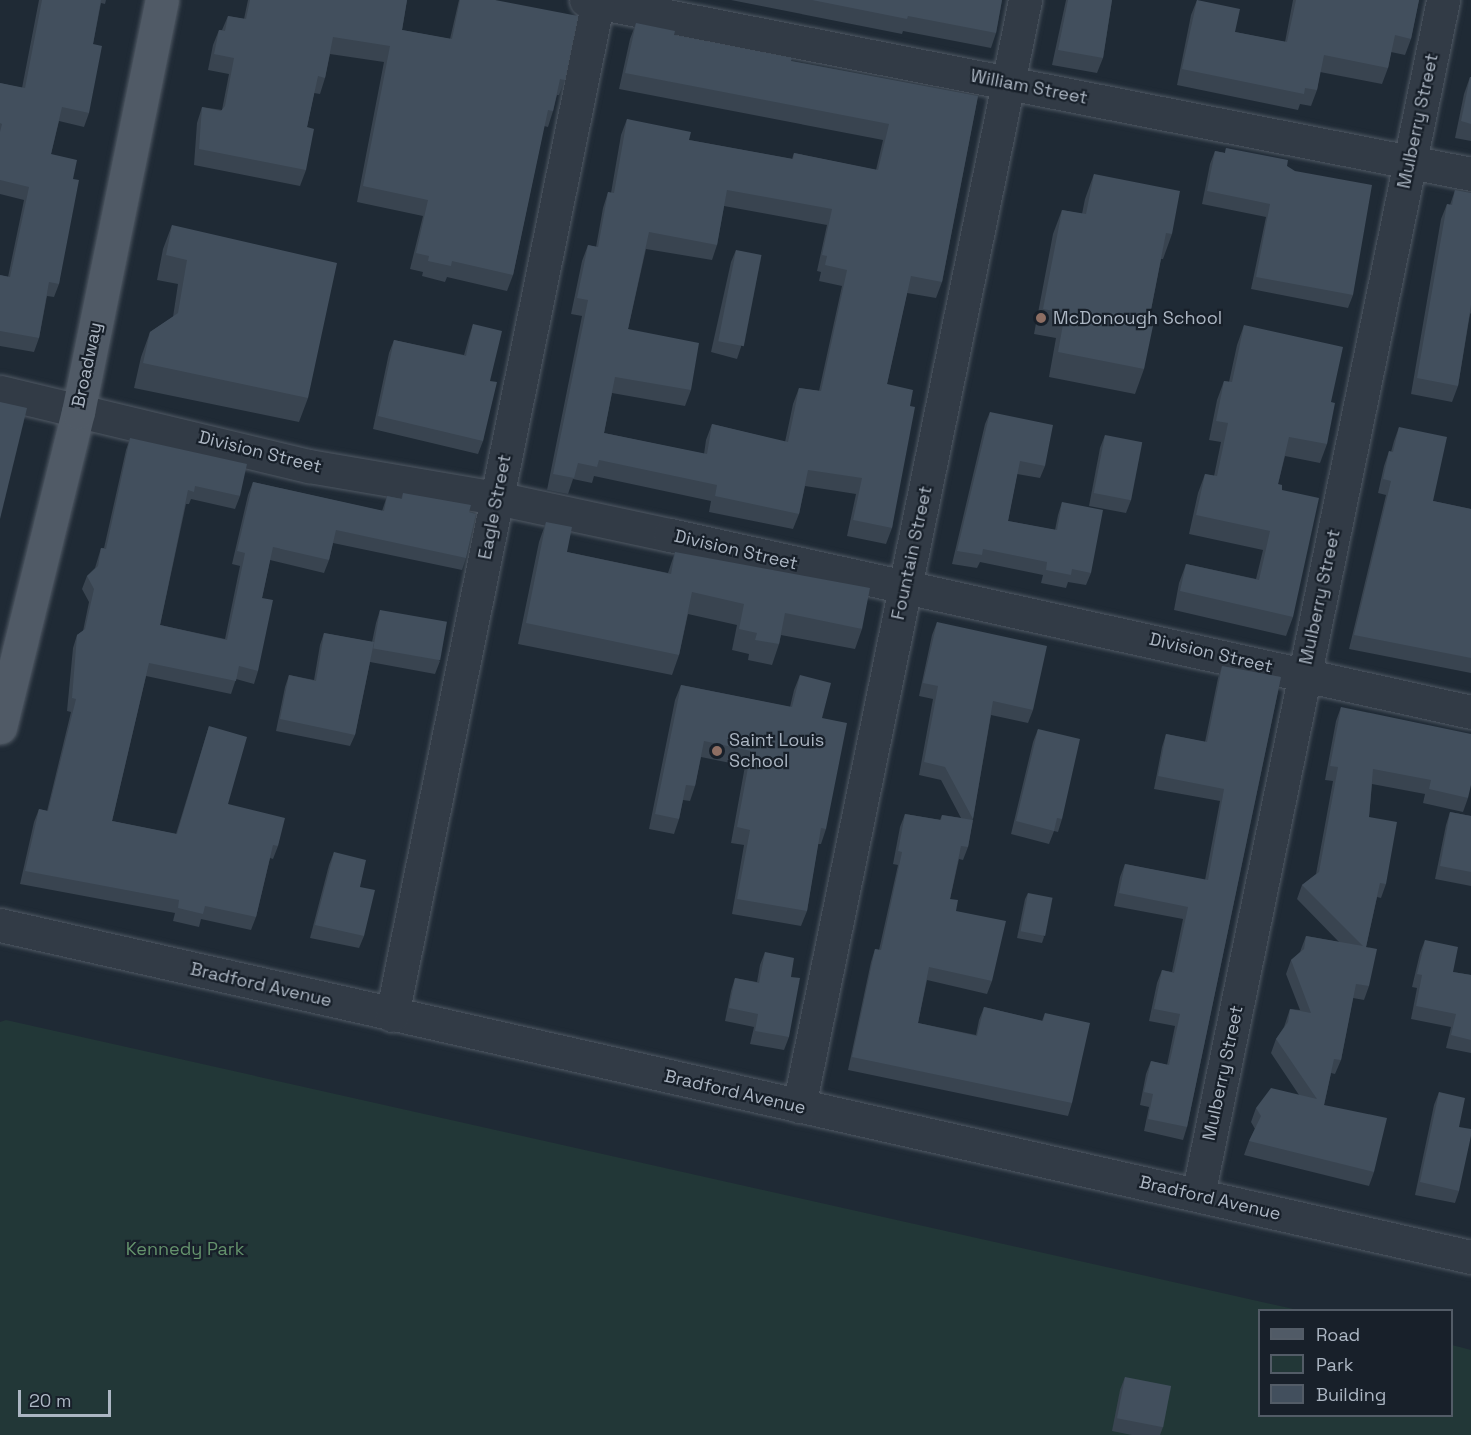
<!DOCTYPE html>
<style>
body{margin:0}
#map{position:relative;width:1471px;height:1435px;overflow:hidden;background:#1f2a35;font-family:"Space Grotesk",sans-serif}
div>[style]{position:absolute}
.green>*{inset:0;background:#223737}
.roads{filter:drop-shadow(0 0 2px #505964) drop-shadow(0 0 2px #505964)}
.minor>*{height:33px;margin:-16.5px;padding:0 16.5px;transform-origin:16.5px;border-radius:16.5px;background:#323b46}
.major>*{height:33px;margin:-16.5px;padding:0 16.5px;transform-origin:16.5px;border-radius:16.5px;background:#505a66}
.wall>*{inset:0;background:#394450}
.building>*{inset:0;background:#424f5d;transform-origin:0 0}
.dots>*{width:16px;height:16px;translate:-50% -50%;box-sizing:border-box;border:3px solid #18202a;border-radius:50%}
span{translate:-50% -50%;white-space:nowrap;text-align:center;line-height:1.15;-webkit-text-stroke:4.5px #18202a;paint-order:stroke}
.street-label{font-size:18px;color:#acb6c3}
.poi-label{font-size:18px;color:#acb6c3}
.left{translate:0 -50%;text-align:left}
.park-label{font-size:18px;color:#64926c}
.legend{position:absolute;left:1258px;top:1309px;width:195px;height:108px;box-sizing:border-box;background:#18202a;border:2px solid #535c67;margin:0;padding:8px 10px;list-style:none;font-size:18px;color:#acb6c3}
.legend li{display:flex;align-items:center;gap:12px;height:30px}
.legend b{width:30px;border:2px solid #535c67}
.scale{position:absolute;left:18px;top:1390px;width:93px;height:27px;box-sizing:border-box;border:3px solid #acb6c3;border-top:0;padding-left:8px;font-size:18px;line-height:21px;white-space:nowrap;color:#acb6c3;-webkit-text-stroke:4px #18202a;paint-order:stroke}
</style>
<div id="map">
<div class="green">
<div style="clip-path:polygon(6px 1020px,1298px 1310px,1260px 1310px,1260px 1416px,1452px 1416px,1452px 1345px,1471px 1350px,1471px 1435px,0 1435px,0 1022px)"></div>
</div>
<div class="roads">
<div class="minor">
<div style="left:586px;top:0;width:902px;rotate:11.12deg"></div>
<div style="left:0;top:392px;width:318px;rotate:13.5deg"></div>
<div style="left:309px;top:466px;width:191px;rotate:9.7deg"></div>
<div style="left:497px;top:498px;width:177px;rotate:12.1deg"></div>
<div style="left:670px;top:535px;width:820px;rotate:12.46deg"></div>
<div style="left:0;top:925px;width:1508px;rotate:12.72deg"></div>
<div style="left:392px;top:1015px;width:1036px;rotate:-78.53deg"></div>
<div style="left:799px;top:1106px;width:1129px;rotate:-78.45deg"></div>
<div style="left:1198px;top:1195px;width:1220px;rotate:-78.41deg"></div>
</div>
<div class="major">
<div style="left:0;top:727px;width:325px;rotate:-76.1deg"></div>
<div style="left:78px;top:412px;width:420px;rotate:-78.5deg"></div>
</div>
</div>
<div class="wall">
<div style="clip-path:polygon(39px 0,106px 0,105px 4px,101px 3px,93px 44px,89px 113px,84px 127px,59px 121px,51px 154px,73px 179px,59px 284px,54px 297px,47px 296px,39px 338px,34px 352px,0 346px,0 275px,8px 277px,24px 200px,0 194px,0 83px,22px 88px)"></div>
<div style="clip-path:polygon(248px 0,407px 0,402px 30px,450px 39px,459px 0,495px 0,565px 80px,559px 95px,557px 95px,553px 111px,548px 127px,544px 126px,513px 275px,507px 291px,447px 277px,445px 282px,422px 276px,423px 272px,410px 269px,423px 216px,357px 202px,384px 62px,330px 54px,325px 78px,320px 94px,314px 93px,307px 127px,306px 170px,300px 186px,194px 165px,197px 123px,202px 107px,222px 110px,229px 74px,208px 70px,213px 45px,219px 30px,222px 30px,228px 16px,244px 19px)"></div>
<div style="clip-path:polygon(731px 0,1002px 0,996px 33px,991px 48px,903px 31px,902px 34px)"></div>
<div style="clip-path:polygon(1066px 0,1112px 0,1103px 58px,1097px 73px,1052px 65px)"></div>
<div style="clip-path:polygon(1197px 0,1235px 32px,1285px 42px,1293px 0,1419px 0,1411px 39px,1405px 55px,1391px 52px,1388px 68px,1382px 84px,1320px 72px,1317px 90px,1311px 106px,1300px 104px,1298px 110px,1177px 85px,1191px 15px)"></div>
<div style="clip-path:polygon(evenodd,636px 23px,674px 35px,791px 61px,978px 96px,942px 282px,936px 298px,907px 293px,887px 384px,910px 406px,892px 528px,886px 544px,847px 536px,856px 494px,805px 486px,799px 514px,793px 529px,709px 512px,711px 501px,594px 476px,592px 483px,573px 479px,568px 494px,547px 490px,582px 316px,571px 314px,582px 261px,588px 245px,596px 247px,603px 208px,608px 192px,611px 193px,621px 135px,627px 119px,689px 140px,792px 159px,794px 153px,876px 170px,883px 140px,619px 89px,630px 39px,636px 23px,724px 206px,827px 225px,817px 271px,821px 272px,819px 281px,842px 286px,819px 391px,799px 388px,793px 404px,785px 442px,712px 424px,706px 440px,704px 454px,604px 433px,612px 393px,685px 406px,691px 390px,628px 329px,646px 249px,712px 260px,717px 245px,724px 206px)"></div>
<div style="clip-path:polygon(1470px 77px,1471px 77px,1471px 141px,1455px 138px,1464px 94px)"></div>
<div style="clip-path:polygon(1226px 148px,1287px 166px,1353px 295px,1348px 308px,1251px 289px,1266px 217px,1202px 204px,1210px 164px,1215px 151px,1225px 153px)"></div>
<div style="clip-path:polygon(1094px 174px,1172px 234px,1163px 259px,1161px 259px,1148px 325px,1144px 369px,1135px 394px,1049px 377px,1056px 338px,1034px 334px,1053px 234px,1062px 210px,1082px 214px,1085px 199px)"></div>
<div style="clip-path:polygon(1455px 190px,1471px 193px,1471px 313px,1470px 314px,1458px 386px,1452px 402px,1411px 394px,1441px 219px,1447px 204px,1450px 205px)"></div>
<div style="clip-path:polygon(172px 225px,308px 398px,299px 422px,134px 388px,141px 357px,150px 332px,173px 317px,178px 284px,157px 280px,163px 249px)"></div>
<div style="clip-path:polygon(736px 250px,741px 347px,737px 359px,711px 352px,731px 262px)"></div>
<div style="clip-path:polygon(473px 324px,490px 381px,483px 441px,478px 454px,373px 429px,389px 353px,394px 340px,464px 355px,469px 337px)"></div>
<div style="clip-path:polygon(1244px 325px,1331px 402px,1327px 444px,1320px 463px,1285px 456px,1278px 484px,1282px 490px,1293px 617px,1286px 636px,1174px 610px,1179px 583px,1186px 564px,1256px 579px,1263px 550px,1189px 534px,1198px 493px,1205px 474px,1214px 476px,1221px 442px,1209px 440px,1217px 400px,1224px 381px,1229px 382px,1237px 345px)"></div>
<div style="clip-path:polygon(990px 412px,1045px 466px,1040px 478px,1017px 474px,1008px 521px,1055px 530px,1058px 515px,1062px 502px,1091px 573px,1086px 585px,1068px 582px,1066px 588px,1041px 583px,1043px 575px,980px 562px,977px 568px,952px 564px,985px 424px)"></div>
<div style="clip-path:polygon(1399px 427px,1433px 501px,1471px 509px,1471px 673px,1349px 649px,1386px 495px,1378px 493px,1384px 466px,1389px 451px,1391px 452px,1394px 441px)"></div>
<div style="clip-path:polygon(1105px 435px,1131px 500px,1126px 513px,1089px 506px,1100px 448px)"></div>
<div style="clip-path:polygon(130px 438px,240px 496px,235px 509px,191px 499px,189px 504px,186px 504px,160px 625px,225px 639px,240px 566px,232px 564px,248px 495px,253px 482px,382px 511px,387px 496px,401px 499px,403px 493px,469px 512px,466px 558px,462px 570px,333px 543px,329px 560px,324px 573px,270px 560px,262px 598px,258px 671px,254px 684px,236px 679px,231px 694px,146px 676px,112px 821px,176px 834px,209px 726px,228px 804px,278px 846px,273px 859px,270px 858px,256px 917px,251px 930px,201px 919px,199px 927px,173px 921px,175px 913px,20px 884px,34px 822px,39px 809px,47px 811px,71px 712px,67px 711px,73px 648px,77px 635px,83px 631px,89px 602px,82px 589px,87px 576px,95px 568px,101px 548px,104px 548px,126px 450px)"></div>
<div style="clip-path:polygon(546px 522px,567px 552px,668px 573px,675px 552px,862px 629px,855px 649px,781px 635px,779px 644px,772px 665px,748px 660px,749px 654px,732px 650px,737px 625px,688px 614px,679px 655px,672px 675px,518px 644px,539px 542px)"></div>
<div style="clip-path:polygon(380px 610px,440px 661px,435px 674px,370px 662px,355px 735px,350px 746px,276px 731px,285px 687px,289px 675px,314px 680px,320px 645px,324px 633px,372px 642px,376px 623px)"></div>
<div style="clip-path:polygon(937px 622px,1033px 710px,1028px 723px,991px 715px,968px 847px,963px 860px,959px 859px,950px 899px,992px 981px,987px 994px,927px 980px,918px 1023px,976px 1035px,979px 1020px,984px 1007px,1042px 1021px,1045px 1013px,1072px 1103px,1068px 1116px,848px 1070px,871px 962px,875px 949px,879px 950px,898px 865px,893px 864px,900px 827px,905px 814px,940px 820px,942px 815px,961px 818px,941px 780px,919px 775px,933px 699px,919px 696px,932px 635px)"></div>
<div style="clip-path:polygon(1222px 666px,1281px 677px,1187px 1127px,1183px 1140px,1144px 1131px,1149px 1107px,1140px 1105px,1146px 1074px,1151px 1061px,1167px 1065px,1175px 1026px,1149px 1021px,1157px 983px,1162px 970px,1172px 972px,1183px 919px,1114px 906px,1120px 877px,1125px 864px,1205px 880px,1220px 801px,1154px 789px,1162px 747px,1166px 734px,1205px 742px,1218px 678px)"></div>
<div style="clip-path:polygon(800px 675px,822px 718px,826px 829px,821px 844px,818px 844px,807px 911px,801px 926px,732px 914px,744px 845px,731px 843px,745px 766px,701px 757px,695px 786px,690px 801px,683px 800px,679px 819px,674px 834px,649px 829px,675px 700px,681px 685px,790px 707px,794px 690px)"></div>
<div style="clip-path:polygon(1341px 707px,1468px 798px,1463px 812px,1423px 803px,1425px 794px,1372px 784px,1369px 817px,1386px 884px,1381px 898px,1377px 897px,1366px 947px,1369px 986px,1364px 1000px,1353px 998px,1341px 1060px,1335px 1074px,1331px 1073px,1324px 1105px,1374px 1172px,1369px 1186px,1244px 1155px,1249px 1141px,1255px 1129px,1251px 1122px,1256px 1108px,1299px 1095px,1271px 1053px,1276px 1039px,1284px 1027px,1290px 1009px,1300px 1010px,1286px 974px,1291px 960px,1300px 952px,1306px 936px,1339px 942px,1297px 899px,1302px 885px,1316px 874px,1333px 781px,1325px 780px,1336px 721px)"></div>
<div style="clip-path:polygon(1038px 729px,1062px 819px,1058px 832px,1054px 831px,1049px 844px,1011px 834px,1033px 742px)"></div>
<div style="clip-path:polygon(1450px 812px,1471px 816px,1471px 886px,1435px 879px,1446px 825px)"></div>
<div style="clip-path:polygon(334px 852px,364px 936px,359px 948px,310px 938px,329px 865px)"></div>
<div style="clip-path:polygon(1028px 893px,1044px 937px,1042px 943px,1017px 938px,1025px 899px)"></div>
<div style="clip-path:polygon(1425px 940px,1453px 972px,1471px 975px,1471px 1053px,1446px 1048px,1451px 1027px,1411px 1019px,1417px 988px,1412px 987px,1420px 953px)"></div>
<div style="clip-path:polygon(765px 952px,791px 977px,789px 1037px,784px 1050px,750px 1044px,754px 1027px,725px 1021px,731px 991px,735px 978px,757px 982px,760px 965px)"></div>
<div style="clip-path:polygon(1439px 1092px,1459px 1127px,1459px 1191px,1455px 1203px,1415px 1195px,1434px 1105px)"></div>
<div style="clip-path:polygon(1125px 1377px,1163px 1427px,1160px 1435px,1132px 1435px,1112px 1431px,1120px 1390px)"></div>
</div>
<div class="building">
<div style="clip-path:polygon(42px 0,101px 0,93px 44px,102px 46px,89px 113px,62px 107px,51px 154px,77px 160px,73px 179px,79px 180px,59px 284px,49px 282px,39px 338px,0 331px,0 275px,10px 277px,29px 187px,0 180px,0 132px,2px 124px,0 123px,0 83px,25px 88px)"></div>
<div style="clip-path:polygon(250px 0,407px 0,402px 30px,452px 39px,460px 0,495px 0,578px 16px,565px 80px,560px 79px,553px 111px,548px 110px,513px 275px,452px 261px,451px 266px,428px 261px,429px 256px,416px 253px,428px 200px,363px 186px,390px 46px,333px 37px,325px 78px,318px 76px,307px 127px,314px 129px,306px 170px,199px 149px,202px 107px,221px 111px,225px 106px,234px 58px,214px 54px,219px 30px,225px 31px,228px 16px,246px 19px)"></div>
<div style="clip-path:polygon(812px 0,1002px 0,996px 33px,908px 16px,907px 19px)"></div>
<div style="clip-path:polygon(1068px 0,1112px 0,1103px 58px,1058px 50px)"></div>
<div style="clip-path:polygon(1197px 0,1240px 9px,1235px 32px,1287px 42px,1296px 0,1419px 0,1411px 39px,1395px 35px,1388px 68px,1324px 55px,1317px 90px,1305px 88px,1304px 94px,1182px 69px)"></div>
<div style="clip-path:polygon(evenodd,636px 23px,675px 31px,674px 35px,792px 58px,791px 61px,978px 96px,942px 282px,911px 276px,887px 384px,913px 390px,910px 406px,915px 407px,892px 528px,853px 520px,862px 478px,808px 470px,799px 514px,715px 496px,717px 485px,599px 460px,597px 467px,578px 463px,574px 478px,553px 474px,588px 300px,577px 298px,588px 245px,598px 247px,608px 192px,614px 193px,627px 119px,691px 132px,689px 140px,793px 159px,794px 153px,878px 170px,889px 124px,625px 73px,636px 23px,727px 190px,832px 209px,822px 255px,827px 256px,825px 265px,847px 270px,821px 391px,799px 388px,788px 442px,712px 424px,707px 454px,604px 433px,615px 377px,691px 390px,699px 343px,628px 329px,649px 232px,717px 245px,727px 190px)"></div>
<div style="clip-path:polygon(1470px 77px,1471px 77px,1471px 124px,1461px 121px)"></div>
<div style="clip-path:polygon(1226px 148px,1288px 160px,1287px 166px,1295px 171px,1372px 185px,1353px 295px,1256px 277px,1270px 204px,1207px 191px,1215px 151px,1225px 153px)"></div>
<div style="clip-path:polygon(1094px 174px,1180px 191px,1172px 234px,1166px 233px,1148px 325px,1153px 326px,1144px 369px,1058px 352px,1065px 313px,1043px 309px,1062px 210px,1086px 214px)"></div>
<div style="clip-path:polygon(1455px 190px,1471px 193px,1471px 305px,1458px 386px,1417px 378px,1447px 204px,1452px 205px)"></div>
<div style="clip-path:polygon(172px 225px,337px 263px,308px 398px,143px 363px,150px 332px,178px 313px,187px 260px,166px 255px)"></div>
<div style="left:736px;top:250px;width:26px;height:93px;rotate:11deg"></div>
<div style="clip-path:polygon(473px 324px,502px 331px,490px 381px,497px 382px,483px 441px,378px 416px,394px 340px,466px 356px)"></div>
<div style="clip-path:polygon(1244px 325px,1343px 347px,1331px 402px,1335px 403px,1327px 444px,1289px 437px,1278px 484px,1282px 485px,1282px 490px,1319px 498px,1293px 617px,1180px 591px,1186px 564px,1259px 580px,1270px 531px,1196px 515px,1205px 474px,1217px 476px,1228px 423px,1216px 421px,1224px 381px,1232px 382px)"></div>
<div style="clip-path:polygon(0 402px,27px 408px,0 519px)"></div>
<div style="clip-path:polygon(990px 412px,1053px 425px,1045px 466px,1020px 461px,1008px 521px,1057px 530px,1062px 502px,1103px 510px,1091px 573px,1072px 569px,1071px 575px,1046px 570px,1047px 562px,983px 549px,982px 555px,957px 551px)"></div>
<div style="clip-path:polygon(1399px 427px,1447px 437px,1433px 501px,1471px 509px,1471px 658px,1354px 635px,1391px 481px,1383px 479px,1389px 451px,1393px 452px)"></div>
<div style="left:1105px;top:435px;width:38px;height:59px;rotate:11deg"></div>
<div style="clip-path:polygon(130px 438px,247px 464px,240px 496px,195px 486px,194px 492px,188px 490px,160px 625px,227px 640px,245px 553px,237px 551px,253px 482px,384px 511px,387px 496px,402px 499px,403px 493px,471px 505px,469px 512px,476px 514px,466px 558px,336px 530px,329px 560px,273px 547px,262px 598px,273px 600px,258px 671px,239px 666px,236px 681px,149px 663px,112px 821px,177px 834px,209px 726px,247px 737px,228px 804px,285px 818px,278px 846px,273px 845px,256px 917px,205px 906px,203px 914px,178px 908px,179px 900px,25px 871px,39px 809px,48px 811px,76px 699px,72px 698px,77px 635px,85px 629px,94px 589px,87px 576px,98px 566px,101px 548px,106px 549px)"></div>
<div style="clip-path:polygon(546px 522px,572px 527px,567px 552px,671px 574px,675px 552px,870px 588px,862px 629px,785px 613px,779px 644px,755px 640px,757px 633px,739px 629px,744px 604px,692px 592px,679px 655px,526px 623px)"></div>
<div style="left:380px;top:610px;width:68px;height:39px;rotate:10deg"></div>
<div style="clip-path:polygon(937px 622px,1047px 646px,1033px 710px,993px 701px,973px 819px,945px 767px,924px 762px,938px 686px,923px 683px)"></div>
<div style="clip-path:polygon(324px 633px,374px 642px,355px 735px,280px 719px,289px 675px,316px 681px)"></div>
<div style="clip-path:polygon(1222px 666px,1281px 677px,1187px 1127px,1148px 1119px,1153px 1094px,1144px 1092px,1151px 1061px,1169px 1065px,1180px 1014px,1154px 1009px,1162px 970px,1174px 973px,1188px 907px,1119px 893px,1125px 864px,1208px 880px,1224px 789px,1158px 776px,1166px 734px,1207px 742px)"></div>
<div style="clip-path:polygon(800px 675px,831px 683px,822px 718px,847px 723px,826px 829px,821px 828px,807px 911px,737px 899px,750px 830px,737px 827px,751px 751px,704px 741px,695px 786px,686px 785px,679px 819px,655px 814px,681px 685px,792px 707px)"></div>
<div style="clip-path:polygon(1341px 707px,1471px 734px,1471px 785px,1468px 798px,1429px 789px,1431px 780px,1373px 769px,1369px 817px,1397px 822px,1386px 884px,1380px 883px,1366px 947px,1377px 949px,1369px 986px,1356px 984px,1341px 1060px,1334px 1059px,1324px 1105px,1387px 1118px,1374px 1172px,1249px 1141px,1261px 1116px,1256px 1108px,1271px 1088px,1317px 1099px,1276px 1039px,1288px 1022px,1290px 1009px,1311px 1013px,1291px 960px,1304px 949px,1306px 936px,1363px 946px,1302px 885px,1319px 872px,1338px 767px,1330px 766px)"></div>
<div style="clip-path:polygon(1038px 729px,1080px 739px,1062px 819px,1057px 818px,1054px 831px,1016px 821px)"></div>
<div style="clip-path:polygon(1450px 812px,1471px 816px,1471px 872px,1440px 866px)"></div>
<div style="clip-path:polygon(905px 814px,941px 820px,942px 815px,973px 820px,968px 847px,961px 846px,950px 899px,958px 900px,956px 911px,1006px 921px,992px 981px,929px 967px,918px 1023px,977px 1036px,984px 1007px,1043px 1021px,1045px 1013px,1090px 1023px,1072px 1103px,852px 1057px,875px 949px,881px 950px,902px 852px,898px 851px)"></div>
<div style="clip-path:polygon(334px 852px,366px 860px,360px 887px,375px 890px,364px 936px,315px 925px)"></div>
<div style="left:1028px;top:893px;width:25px;height:39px;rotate:11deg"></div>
<div style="clip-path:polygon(1425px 940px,1458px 947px,1453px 972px,1471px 975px,1471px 1040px,1451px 1035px,1456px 1014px,1416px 1006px,1422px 975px,1417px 974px)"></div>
<div style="clip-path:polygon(765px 952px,794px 958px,791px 977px,800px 978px,789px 1037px,755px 1031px,758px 1014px,729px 1008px,735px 978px,759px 983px)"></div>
<div style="clip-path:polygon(1439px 1092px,1465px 1098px,1459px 1127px,1471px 1129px,1471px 1136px,1459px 1191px,1420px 1182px)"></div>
<div style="left:1125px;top:1377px;width:47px;height:42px;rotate:11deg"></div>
</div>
<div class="dots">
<div style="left:1041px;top:318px;background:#8d6e63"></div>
<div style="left:717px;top:751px;background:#8d6e63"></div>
</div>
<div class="street-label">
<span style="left:1029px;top:87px;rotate:11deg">William Street</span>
<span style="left:1418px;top:121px;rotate:-78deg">Mulberry Street</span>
<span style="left:87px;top:365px;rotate:-78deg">Broadway</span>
<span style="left:260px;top:452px;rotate:14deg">Division Street</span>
<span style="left:495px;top:507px;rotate:-79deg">Eagle Street</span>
<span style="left:736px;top:550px;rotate:13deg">Division Street</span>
<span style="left:912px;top:553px;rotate:-78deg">Fountain Street</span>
<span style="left:1320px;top:597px;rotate:-78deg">Mulberry Street</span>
<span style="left:1211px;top:653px;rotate:13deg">Division Street</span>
<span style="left:261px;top:985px;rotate:13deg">Bradford Avenue</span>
<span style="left:1223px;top:1073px;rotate:-78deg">Mulberry Street</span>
<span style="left:735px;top:1092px;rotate:13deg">Bradford Avenue</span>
<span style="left:1210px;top:1198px;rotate:13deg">Bradford Avenue</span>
</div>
<div class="poi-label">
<span class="left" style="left:1053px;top:318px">McDonough School</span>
<span class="left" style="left:729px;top:751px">Saint Louis<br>School</span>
</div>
<div class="park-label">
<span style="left:185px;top:1249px">Kennedy Park</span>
</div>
<ul class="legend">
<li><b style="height:8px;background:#505a66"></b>Road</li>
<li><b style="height:16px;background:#223737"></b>Park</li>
<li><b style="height:16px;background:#424f5d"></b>Building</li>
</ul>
<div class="scale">20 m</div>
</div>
